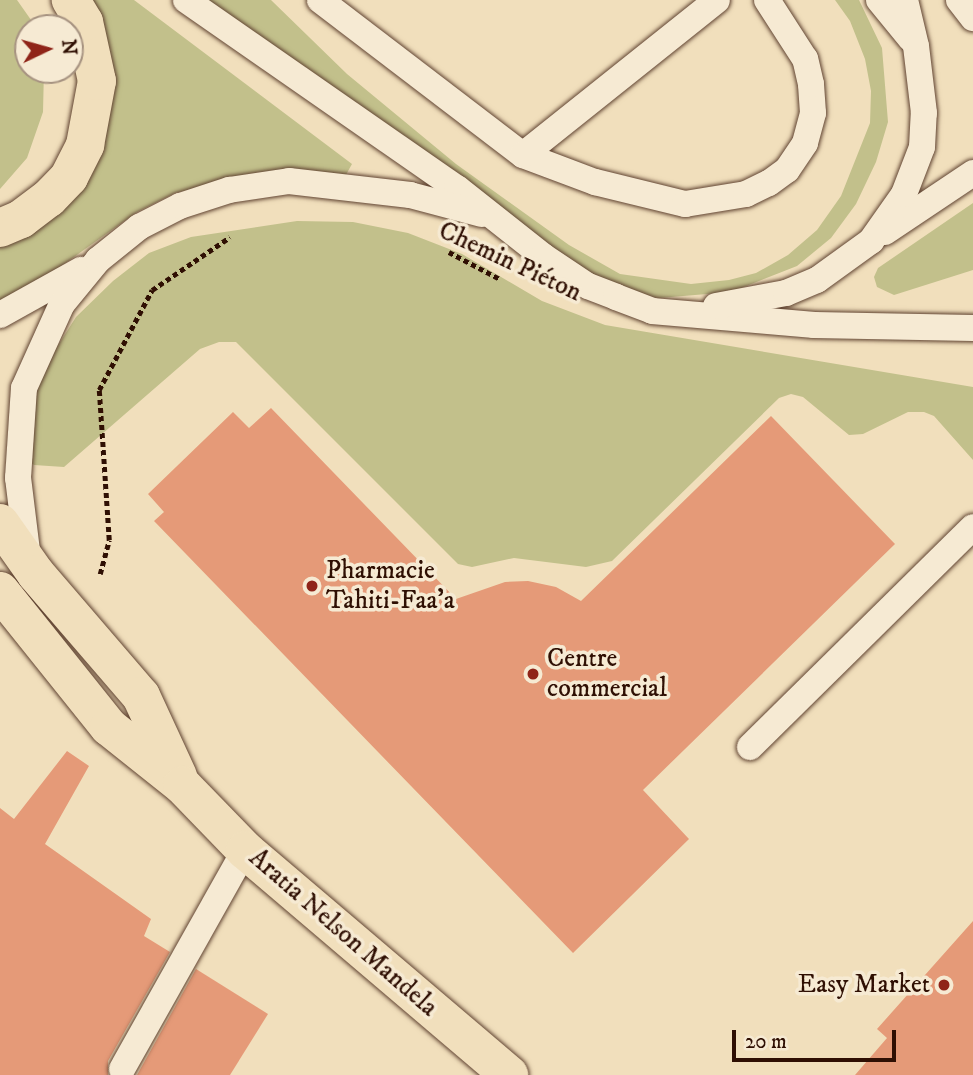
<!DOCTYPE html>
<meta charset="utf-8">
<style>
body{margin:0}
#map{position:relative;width:973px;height:1075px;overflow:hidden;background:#f1dfbc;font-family:"IM FELL DW Pica",serif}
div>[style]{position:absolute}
.green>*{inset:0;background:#c2c08b}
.building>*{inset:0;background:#e59a78}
.path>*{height:4.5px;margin-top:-2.25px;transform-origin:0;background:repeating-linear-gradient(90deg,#2f0f03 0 5px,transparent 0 8.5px)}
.roads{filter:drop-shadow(0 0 2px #604331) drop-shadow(0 0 2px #604331)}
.service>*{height:26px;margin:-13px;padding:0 13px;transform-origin:13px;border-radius:13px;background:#f6ead3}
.primary>*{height:38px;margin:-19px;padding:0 19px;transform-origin:19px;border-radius:19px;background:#f1dfbc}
.dots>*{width:19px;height:19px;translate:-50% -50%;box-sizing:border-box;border:4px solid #f6ead3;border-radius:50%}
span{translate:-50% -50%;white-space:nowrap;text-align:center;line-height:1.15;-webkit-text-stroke:7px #f6ead3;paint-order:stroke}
.street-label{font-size:26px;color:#2f0f03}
.poi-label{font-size:26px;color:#2f0f03}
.left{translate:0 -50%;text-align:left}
.right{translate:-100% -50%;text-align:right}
.north{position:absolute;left:14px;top:14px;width:70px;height:70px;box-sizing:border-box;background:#f6ead3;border:2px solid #a69280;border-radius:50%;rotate:85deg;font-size:19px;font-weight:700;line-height:28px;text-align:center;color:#2f0f03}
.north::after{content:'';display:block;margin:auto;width:24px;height:32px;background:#8f2418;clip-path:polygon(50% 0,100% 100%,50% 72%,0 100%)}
.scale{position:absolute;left:732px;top:1030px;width:164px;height:32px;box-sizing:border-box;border:4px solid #2f0f03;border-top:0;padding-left:9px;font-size:21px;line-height:24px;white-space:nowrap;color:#2f0f03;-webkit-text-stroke:5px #f6ead3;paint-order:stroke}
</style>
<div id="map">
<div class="green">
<div style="clip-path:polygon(0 0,17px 0,36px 27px,28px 28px,28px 70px,44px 70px,43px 112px,27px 158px,0 189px)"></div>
<div style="clip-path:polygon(81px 0,134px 0,352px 164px,342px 182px,227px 181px,175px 193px,137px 212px,22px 294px,0 305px,0 247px,30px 232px,72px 189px)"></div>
<div style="clip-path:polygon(202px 0,271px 0,347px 74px,456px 164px,569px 245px,620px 274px,691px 284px,729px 280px,756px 273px,788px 255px,817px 230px,841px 196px,870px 123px,871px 91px,865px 59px,850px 21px,835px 0,859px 0,882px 48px,888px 122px,876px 162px,856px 204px,831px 238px,797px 266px,731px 292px,659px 298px,614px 293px)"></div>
<div style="clip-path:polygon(973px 203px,973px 270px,894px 295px,877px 287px,874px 277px,878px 268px)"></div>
<div style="clip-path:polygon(297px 221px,353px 222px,408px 233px,462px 254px,542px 301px,605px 325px,973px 387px,973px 460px,934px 416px,924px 412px,908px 412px,863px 434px,849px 435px,803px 397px,791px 394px,779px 398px,612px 561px,586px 567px,514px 558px,472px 567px,458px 564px,236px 342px,219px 342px,200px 349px,64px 467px,34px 465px,29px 461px,33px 402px,45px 366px,76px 317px,113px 281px,149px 253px,191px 237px)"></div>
</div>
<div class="building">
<div style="clip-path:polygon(271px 408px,456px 599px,505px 582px,528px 581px,556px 587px,581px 601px,771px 416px,895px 544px,643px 790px,689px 839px,573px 953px,154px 521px,164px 512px,148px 494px,233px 412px,249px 428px)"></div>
<div style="clip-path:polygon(67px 751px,89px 766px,45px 844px,151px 919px,144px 936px,170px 952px,108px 1061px,108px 1075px,0 1075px,0 808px,14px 819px)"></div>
<div style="clip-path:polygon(973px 921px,973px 1075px,855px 1075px,887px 1038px,877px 1029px)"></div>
<div style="clip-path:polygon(196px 969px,268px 1014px,230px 1075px,137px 1075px)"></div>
</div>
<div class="path">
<div style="left:449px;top:252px;width:58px;rotate:27.9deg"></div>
<div style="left:100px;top:574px;width:35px;rotate:-75deg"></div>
<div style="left:109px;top:540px;width:150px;rotate:-93.8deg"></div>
<div style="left:99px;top:390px;width:113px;rotate:-62.1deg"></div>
<div style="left:152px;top:290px;width:94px;rotate:-34.2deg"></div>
</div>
<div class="roads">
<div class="service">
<div style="left:186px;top:0;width:330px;rotate:34.8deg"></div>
<div style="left:457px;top:188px;width:110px;rotate:38.3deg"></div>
<div style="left:543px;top:256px;width:54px;rotate:33.7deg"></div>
<div style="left:588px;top:286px;width:30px;rotate:21deg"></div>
<div style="left:616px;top:297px;width:39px;rotate:21deg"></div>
<div style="left:652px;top:311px;width:163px;rotate:4.9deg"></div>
<div style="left:814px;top:325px;width:159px;rotate:1.1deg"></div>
<div style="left:320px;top:0;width:255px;rotate:37.4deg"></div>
<div style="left:523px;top:155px;width:77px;rotate:20.6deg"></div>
<div style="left:595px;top:182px;width:93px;rotate:13.7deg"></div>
<div style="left:685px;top:204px;width:62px;rotate:-9.3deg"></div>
<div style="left:746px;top:194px;width:25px;rotate:-26deg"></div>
<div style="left:769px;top:183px;width:22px;rotate:-36deg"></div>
<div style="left:787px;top:170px;width:32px;rotate:-56deg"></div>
<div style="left:805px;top:143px;width:31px;rotate:-75deg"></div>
<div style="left:813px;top:113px;width:29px;rotate:-94deg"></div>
<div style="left:811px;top:84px;width:26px;rotate:-103deg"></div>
<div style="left:805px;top:59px;width:70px;rotate:-122.8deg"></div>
<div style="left:879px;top:0;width:50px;rotate:50.6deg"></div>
<div style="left:959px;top:0;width:23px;rotate:52deg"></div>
<div style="left:523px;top:155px;width:248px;rotate:-38.6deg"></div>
<div style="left:885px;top:232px;width:106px;rotate:-33.8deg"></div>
<div style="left:716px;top:306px;width:71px;rotate:-10.5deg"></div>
<div style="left:786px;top:293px;width:34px;rotate:-23deg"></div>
<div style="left:817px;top:280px;width:67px;rotate:-35.8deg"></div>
<div style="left:871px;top:241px;width:57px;rotate:-54.9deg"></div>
<div style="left:904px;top:194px;width:50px;rotate:-69deg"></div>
<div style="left:922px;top:147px;width:34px;rotate:-87deg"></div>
<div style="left:924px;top:113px;width:67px;rotate:-96.8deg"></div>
<div style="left:916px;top:46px;width:47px;rotate:-103.4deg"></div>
<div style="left:0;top:315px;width:93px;rotate:-29.1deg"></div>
<div style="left:28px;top:559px;width:82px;rotate:-97deg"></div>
<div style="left:18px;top:478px;width:90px;rotate:-86.2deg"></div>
<div style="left:24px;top:388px;width:92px;rotate:-65.7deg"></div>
<div style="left:62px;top:304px;width:57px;rotate:-50.7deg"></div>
<div style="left:98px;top:260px;width:53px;rotate:-38.8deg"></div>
<div style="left:139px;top:227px;width:46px;rotate:-27.1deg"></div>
<div style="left:180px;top:206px;width:52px;rotate:-18.1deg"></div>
<div style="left:229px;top:190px;width:61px;rotate:-8.5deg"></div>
<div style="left:289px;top:181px;width:122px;rotate:6.6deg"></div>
<div style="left:410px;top:195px;width:74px;rotate:14.8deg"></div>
<div style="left:750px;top:747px;width:313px;rotate:-44.6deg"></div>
<div style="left:122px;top:1069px;width:251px;rotate:-60.7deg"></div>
</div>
<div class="primary">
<div style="left:0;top:228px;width:23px;rotate:-23deg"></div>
<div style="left:21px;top:219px;width:35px;rotate:-37deg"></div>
<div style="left:49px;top:198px;width:29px;rotate:-46deg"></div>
<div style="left:69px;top:177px;width:36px;rotate:-63deg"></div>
<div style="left:85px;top:145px;width:65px;rotate:-79.4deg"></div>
<div style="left:97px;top:81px;width:60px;rotate:-102.4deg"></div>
<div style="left:84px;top:22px;width:26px;rotate:-121deg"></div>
<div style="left:0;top:523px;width:62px;rotate:54.8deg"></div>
<div style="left:36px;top:574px;width:161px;rotate:49.3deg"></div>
<div style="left:141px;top:696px;width:88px;rotate:65.2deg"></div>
<div style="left:0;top:591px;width:174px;rotate:51.3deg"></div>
<div style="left:109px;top:727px;width:93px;rotate:38.5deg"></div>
<div style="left:182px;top:785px;width:91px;rotate:45.9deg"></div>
<div style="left:245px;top:850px;width:347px;rotate:40.4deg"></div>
</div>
</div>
<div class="dots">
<div style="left:312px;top:586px;background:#8f2418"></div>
<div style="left:533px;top:674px;background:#8f2418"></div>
<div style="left:944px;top:985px;background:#8f2418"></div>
</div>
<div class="street-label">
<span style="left:510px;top:262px;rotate:25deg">Chemin Piéton</span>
<span style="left:343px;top:933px;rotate:41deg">Aratia Nelson Mandela</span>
</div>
<div class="poi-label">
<span class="left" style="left:326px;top:586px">Pharmacie<br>Tahiti-Faa'a</span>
<span class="left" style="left:547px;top:674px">Centre<br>commercial</span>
<span class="right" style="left:930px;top:985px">Easy Market</span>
</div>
<div class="north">N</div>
<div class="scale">20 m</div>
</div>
